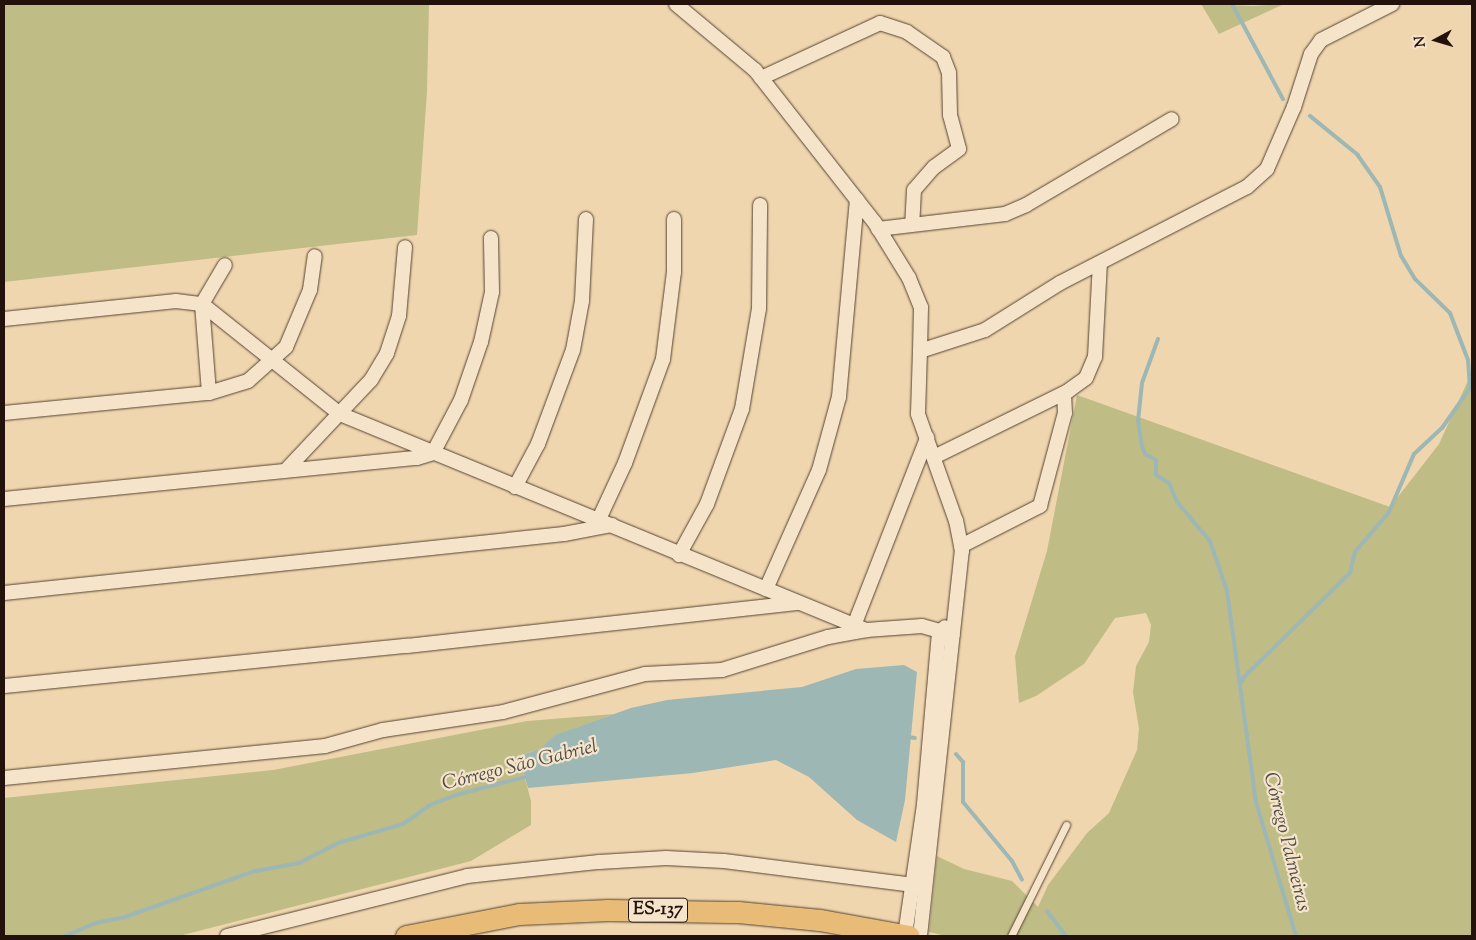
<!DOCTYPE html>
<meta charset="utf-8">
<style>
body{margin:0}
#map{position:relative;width:1476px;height:940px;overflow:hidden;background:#efd6ae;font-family:"Sorts Mill Goudy",serif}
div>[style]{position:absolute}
.green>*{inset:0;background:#bfbc86}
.water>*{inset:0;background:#9db7b5}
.stream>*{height:4px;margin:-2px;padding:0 2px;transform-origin:2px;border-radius:2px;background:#9db7b5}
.roads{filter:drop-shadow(0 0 1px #554334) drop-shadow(0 0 1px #554334)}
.service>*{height:7px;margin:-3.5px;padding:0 3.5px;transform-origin:3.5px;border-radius:3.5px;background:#f5e4ca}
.minor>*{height:14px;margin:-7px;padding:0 7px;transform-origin:7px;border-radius:7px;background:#f5e4ca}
.primary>*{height:21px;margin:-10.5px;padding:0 10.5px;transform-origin:10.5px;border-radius:10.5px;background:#e8bb77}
span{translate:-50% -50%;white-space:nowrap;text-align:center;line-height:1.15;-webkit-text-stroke:4.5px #f5e4ca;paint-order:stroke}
.shield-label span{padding:1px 4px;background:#f5e4ca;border:1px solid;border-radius:4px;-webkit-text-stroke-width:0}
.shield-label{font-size:18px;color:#22120b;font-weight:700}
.water-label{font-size:20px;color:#4d4c46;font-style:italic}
.frame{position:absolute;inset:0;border:5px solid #22120b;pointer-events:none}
.north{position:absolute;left:1411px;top:15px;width:50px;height:50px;-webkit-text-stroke:4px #f5e4ca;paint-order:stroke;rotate:264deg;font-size:14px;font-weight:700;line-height:20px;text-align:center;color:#22120b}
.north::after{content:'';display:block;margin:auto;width:18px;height:22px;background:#22120b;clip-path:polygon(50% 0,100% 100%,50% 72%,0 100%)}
</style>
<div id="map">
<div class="green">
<div style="clip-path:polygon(4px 4px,429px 4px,427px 91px,417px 235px,4px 282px)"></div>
<div style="clip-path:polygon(1201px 4px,1252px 6px,1284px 4px,1219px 34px)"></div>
<div style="clip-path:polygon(1472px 372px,1472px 936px,946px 936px,929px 932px,937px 856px,964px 869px,1012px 881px,1038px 907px,1048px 885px,1087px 833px,1109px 813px,1137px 750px,1139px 729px,1133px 692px,1136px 666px,1149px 642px,1151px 625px,1146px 613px,1115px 618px,1084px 664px,1036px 696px,1019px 703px,1015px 656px,1047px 551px,1077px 395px,1390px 507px,1439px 444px)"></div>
<div style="clip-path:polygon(614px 714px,556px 735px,540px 749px,519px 756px,531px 801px,531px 825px,471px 861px,179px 936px,4px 936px,4px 798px,273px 770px,527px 721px)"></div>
</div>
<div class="water">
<div style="clip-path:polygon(904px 665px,917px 672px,905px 800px,896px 842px,857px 820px,809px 777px,776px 760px,693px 773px,528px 788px,519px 756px,540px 749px,555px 735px,631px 708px,667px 700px,802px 687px,856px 669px)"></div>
</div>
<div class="stream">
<div style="left:1232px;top:4px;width:108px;rotate:61.8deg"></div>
<div style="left:1158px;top:339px;width:47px;rotate:110deg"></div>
<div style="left:1142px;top:383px;width:38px;rotate:96deg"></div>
<div style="left:1138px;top:421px;width:25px;rotate:81deg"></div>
<div style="left:1142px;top:446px;width:9px;rotate:69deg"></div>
<div style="left:1145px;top:454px;width:13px;rotate:29deg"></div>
<div style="left:1156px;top:460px;width:15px;rotate:90deg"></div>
<div style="left:1156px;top:475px;width:15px;rotate:32deg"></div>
<div style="left:1169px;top:483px;width:21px;rotate:67deg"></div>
<div style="left:1177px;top:502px;width:51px;rotate:49.8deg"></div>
<div style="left:1210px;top:541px;width:53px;rotate:71.2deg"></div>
<div style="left:1227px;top:591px;width:213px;rotate:82.2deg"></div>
<div style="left:1256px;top:802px;width:140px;rotate:73.4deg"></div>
<div style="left:1240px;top:685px;width:9px;rotate:-63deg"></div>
<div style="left:1244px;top:677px;width:148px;rotate:-44.5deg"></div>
<div style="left:1350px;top:573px;width:22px;rotate:-77deg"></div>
<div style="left:1355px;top:552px;width:52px;rotate:-49.6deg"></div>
<div style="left:1389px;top:512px;width:63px;rotate:-66.7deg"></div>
<div style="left:1414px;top:454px;width:38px;rotate:-43deg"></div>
<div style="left:1442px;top:428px;width:49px;rotate:-55deg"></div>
<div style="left:1470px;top:388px;width:28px;rotate:-94deg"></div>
<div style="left:1468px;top:360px;width:50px;rotate:-111deg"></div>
<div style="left:1450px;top:313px;width:49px;rotate:-135.8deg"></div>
<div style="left:1415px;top:279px;width:27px;rotate:-121deg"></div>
<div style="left:1401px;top:256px;width:72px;rotate:-106.9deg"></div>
<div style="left:1380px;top:187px;width:39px;rotate:-125deg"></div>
<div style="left:1358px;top:155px;width:62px;rotate:-140.9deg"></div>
<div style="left:908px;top:737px;width:7px;rotate:8deg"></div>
<div style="left:956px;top:754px;width:11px;rotate:49deg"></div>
<div style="left:963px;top:762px;width:40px;rotate:90deg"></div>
<div style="left:963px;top:802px;width:77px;rotate:50.3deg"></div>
<div style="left:1012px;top:861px;width:21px;rotate:62deg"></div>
<div style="left:1047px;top:911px;width:31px;rotate:53deg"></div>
<div style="left:65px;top:936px;width:33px;rotate:-23deg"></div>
<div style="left:95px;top:923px;width:31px;rotate:-11deg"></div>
<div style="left:125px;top:917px;width:138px;rotate:-19.5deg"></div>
<div style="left:255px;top:871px;width:45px;rotate:-10.3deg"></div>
<div style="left:299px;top:863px;width:44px;rotate:-27.1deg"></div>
<div style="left:338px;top:843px;width:68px;rotate:-16.3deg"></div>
<div style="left:403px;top:824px;width:33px;rotate:-35deg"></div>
<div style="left:430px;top:805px;width:28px;rotate:-21deg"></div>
<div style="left:456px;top:795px;width:75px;rotate:-14.6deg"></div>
</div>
<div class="roads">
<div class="service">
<div style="left:1011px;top:936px;width:124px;rotate:-63.6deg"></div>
</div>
<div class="minor">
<div style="left:676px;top:4px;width:103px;rotate:39.9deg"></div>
<div style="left:755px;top:70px;width:194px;rotate:51.9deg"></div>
<div style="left:875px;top:223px;width:65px;rotate:58.3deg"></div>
<div style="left:909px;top:278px;width:31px;rotate:68deg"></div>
<div style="left:921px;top:307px;width:44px;rotate:91.3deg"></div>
<div style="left:920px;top:351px;width:68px;rotate:-17.9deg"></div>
<div style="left:985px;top:330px;width:89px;rotate:-32.1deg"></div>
<div style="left:1060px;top:283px;width:210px;rotate:-27.2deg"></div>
<div style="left:1247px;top:187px;width:27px;rotate:-42deg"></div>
<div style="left:1267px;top:169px;width:68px;rotate:-66.5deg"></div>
<div style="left:1294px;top:107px;width:56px;rotate:-72.2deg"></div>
<div style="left:1311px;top:54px;width:17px;rotate:-54deg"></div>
<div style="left:1321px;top:40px;width:80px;rotate:-26.9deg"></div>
<div style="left:761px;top:78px;width:131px;rotate:-24.8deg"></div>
<div style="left:880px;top:23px;width:28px;rotate:18deg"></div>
<div style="left:907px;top:32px;width:44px;rotate:34.8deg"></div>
<div style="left:943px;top:57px;width:17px;rotate:69deg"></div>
<div style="left:949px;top:73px;width:42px;rotate:88.6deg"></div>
<div style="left:950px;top:115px;width:35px;rotate:75deg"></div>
<div style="left:959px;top:149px;width:31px;rotate:144deg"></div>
<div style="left:934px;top:167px;width:30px;rotate:131deg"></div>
<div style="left:914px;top:190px;width:33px;rotate:93deg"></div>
<div style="left:878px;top:229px;width:128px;rotate:-6.7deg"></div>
<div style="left:1005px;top:214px;width:23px;rotate:-23deg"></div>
<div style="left:1026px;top:205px;width:169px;rotate:-30.5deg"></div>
<div style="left:4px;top:319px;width:173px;rotate:-6deg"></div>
<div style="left:176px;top:301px;width:26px;rotate:7deg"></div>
<div style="left:202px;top:304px;width:176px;rotate:38.6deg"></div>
<div style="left:340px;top:414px;width:569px;rotate:22.33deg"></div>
<div style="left:209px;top:393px;width:89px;rotate:-94.5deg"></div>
<div style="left:202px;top:304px;width:45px;rotate:-59.5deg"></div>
<div style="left:4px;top:413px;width:206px;rotate:-5.6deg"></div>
<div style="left:209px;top:393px;width:41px;rotate:-17.1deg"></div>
<div style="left:248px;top:381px;width:51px;rotate:-41.8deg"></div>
<div style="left:286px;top:347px;width:62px;rotate:-67.2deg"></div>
<div style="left:310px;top:290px;width:34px;rotate:-82deg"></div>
<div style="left:934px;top:457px;width:149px;rotate:-26.2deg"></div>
<div style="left:1068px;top:391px;width:22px;rotate:-36deg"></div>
<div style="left:1086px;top:378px;width:23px;rotate:-67deg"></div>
<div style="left:1095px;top:357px;width:94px;rotate:-87deg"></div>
<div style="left:287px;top:469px;width:122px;rotate:-46.7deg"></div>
<div style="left:371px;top:380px;width:31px;rotate:-59deg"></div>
<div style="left:387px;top:353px;width:39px;rotate:-72deg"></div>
<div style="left:399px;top:316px;width:69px;rotate:-85deg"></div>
<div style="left:515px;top:487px;width:49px;rotate:-61.9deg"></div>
<div style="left:538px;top:444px;width:100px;rotate:-69.6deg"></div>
<div style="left:573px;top:350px;width:50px;rotate:-79.6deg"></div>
<div style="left:582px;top:301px;width:82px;rotate:-87.2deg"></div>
<div style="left:4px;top:499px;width:415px;rotate:-5.7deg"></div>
<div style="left:417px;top:458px;width:17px;rotate:-17deg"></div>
<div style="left:433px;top:453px;width:60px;rotate:-62.2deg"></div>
<div style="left:461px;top:400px;width:61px;rotate:-71deg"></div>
<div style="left:481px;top:342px;width:51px;rotate:-77.6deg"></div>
<div style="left:492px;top:292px;width:54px;rotate:-91.1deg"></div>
<div style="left:599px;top:519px;width:62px;rotate:-65.1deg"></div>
<div style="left:625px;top:463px;width:111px;rotate:-69.9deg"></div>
<div style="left:663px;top:359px;width:88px;rotate:-82.8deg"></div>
<div style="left:674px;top:272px;width:53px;rotate:-90deg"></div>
<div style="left:961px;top:546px;width:89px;rotate:-26.9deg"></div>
<div style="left:1040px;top:506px;width:96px;rotate:-75deg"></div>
<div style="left:1065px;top:413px;width:19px;rotate:-93deg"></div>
<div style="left:679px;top:555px;width:58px;rotate:-61.2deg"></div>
<div style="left:707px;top:504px;width:101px;rotate:-69.8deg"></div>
<div style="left:742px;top:409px;width:101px;rotate:-80.4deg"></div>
<div style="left:759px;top:309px;width:104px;rotate:-89.4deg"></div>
<div style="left:766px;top:589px;width:130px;rotate:-66deg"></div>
<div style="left:819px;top:470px;width:76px;rotate:-74.7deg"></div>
<div style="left:839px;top:397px;width:198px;rotate:-84.8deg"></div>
<div style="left:4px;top:593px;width:563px;rotate:-6.01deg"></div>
<div style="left:564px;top:534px;width:49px;rotate:-10.6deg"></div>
<div style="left:855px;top:623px;width:199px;rotate:-68.7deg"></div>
<div style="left:4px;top:686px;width:405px;rotate:-5.7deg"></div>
<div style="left:407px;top:646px;width:392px;rotate:-6.3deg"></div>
<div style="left:4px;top:778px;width:323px;rotate:-5.7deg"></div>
<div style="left:325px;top:746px;width:60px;rotate:-15.4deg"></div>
<div style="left:383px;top:730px;width:121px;rotate:-8.5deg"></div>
<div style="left:503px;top:712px;width:147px;rotate:-15deg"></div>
<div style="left:645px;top:674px;width:77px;rotate:-3deg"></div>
<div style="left:722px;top:670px;width:111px;rotate:-17.3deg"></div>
<div style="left:828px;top:637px;width:39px;rotate:-10deg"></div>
<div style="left:866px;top:630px;width:56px;rotate:-4.1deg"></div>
<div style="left:922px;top:626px;width:32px;rotate:16deg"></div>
<div style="left:905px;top:935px;width:132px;rotate:-81.7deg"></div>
<div style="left:924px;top:804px;width:172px;rotate:-85deg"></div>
<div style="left:939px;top:633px;width:8px;rotate:-45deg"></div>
<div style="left:227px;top:936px;width:247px;rotate:-14deg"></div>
<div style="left:467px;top:876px;width:133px;rotate:-6.1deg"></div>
<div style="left:599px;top:862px;width:67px;rotate:-3.4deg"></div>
<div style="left:666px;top:858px;width:58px;rotate:3deg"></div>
<div style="left:724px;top:861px;width:191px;rotate:7.2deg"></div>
<div style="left:920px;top:936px;width:387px;rotate:-83.8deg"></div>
<div style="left:962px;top:551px;width:31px;rotate:-101deg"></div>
<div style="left:956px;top:521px;width:114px;rotate:-109.6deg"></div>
<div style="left:918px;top:414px;width:63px;rotate:-88.2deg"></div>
</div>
<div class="primary">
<div style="left:406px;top:936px;width:115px;rotate:-11deg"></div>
<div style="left:519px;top:914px;width:89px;rotate:-2.6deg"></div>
<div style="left:608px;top:910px;width:130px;rotate:0.9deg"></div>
<div style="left:738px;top:912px;width:82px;rotate:5.6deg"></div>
<div style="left:820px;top:920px;width:90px;rotate:10.2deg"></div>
</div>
</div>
<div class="shield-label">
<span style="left:658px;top:910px">ES-137</span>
</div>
<div class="water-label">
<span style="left:520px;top:766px;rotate:-14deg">Córrego São Gabriel</span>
<span style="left:1286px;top:842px;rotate:76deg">Córrego Palmeiras</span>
</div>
<div class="frame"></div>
<div class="north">N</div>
</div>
